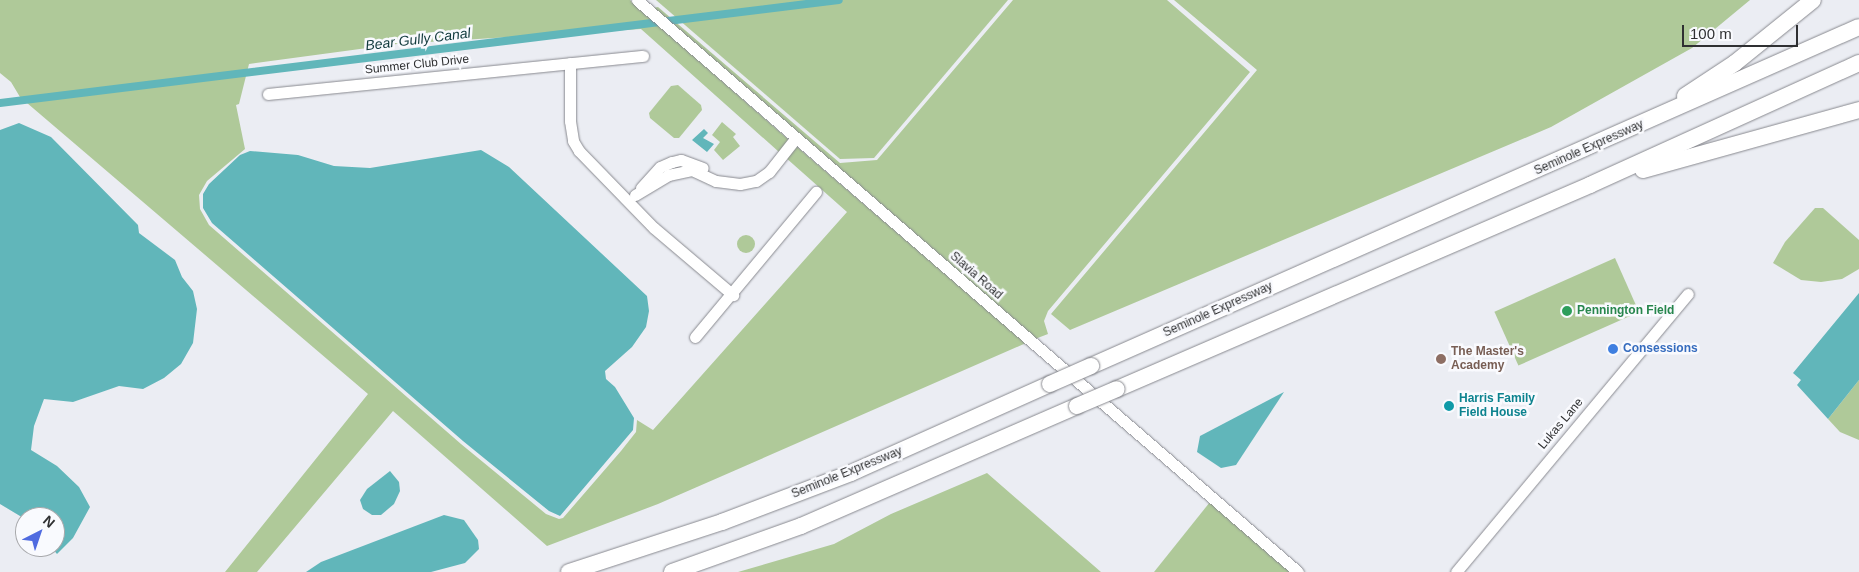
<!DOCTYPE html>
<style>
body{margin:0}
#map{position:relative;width:1859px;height:572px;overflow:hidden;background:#ebedf3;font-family:Helvetica,sans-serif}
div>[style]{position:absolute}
.green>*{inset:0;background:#afc999;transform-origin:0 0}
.round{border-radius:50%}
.water>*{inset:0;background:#61b6ba}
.canal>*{height:8px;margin:-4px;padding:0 4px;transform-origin:4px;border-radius:4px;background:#61b6ba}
.roads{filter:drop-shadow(0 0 1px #88898f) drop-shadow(0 0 1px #88898f)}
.minor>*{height:11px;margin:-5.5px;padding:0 5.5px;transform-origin:5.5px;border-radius:5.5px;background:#fff}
.highway>*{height:16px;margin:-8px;padding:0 8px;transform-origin:8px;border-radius:8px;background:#fff}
.bridges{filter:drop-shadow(0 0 1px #88898f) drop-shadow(0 0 1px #88898f)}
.highway-bridge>*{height:16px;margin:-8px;padding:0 8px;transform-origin:8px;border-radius:8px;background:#fff}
.dots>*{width:14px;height:14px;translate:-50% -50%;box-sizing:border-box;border:2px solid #f9fafe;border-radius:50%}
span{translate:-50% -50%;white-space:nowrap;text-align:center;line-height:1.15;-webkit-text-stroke:5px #f9fafe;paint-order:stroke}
.street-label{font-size:12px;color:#2f3032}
.leisure-label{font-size:12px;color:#27864d;font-weight:700}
.left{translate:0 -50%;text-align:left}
.shop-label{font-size:12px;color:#366cbe;font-weight:700}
.education-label{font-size:12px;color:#785e54;font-weight:700}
.culture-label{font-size:12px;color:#0d838f;font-weight:700}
.water-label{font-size:14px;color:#10393c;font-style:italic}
.north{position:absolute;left:15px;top:507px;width:50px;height:50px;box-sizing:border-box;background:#f9fafe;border:1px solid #a8a9ac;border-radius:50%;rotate:41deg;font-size:14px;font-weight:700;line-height:20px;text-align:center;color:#2f3032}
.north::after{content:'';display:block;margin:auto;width:18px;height:22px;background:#506be0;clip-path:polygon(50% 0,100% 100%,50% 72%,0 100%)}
.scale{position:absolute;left:1682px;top:25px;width:116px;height:22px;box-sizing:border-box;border:2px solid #2f3032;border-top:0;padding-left:6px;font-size:15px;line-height:18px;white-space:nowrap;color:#2f3032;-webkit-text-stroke:4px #f9fafe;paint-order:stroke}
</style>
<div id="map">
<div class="green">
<div style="clip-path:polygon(0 0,630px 0,789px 140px,779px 152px,641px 29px,397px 44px,249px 64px,239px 104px,236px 105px,245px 149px,207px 181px,199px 195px,200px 209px,209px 225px,461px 444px,546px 514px,559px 519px,563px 518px,621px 451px,636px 432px,637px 420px,653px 430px,847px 212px,785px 157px,795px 145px,1026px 343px,658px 504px,547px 546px,393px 411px,257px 572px,225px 572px,368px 394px,20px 97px,11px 82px,0 73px)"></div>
<div style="clip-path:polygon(656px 0,1008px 0,874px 158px,840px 159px)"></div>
<div style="clip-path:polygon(1013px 0,1167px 0,1250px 72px,1048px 311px,1044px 321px,1048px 334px,1035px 339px,653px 8px,658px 7px,840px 163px,877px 160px)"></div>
<div style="clip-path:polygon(1174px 0,1750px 0,1692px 48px,1551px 127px,1070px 330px,1051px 314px,1257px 70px)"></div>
<div style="clip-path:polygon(678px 85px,701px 105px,702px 110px,679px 138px,674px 138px,650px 118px,649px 113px,671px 86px)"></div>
<div style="clip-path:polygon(722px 122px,736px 134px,733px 137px,740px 146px,723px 160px,714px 150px,720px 142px,712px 135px)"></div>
<div style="clip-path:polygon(1823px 208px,1859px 240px,1859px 269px,1842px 279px,1821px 282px,1801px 280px,1773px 263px,1785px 242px,1815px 208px)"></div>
<div class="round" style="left:737px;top:235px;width:18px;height:18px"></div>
<div style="left:1615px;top:258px;width:59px;height:132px;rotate:66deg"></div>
<div style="clip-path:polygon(1859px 380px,1859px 440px,1840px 432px,1828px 419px)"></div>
<div style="clip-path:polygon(987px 473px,1101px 572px,738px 572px,834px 544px,891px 514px)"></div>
<div style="clip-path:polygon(1210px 502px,1291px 572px,1154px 572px)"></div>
</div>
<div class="water">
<div style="clip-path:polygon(19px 123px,51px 137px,138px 225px,139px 233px,175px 260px,182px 277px,193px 291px,197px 309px,193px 343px,181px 364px,164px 378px,143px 389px,119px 386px,73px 402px,44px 399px,34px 426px,31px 450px,57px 466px,79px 487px,90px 507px,73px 538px,57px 554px,51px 547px,55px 547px,55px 517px,25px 519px,0 504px,0 130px)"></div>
<div style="clip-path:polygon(704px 129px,708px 133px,703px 138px,714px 144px,707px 152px,692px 140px)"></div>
<div style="clip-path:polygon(481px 150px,509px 167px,647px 296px,649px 311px,646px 327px,632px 347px,605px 371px,606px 379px,615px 387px,634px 418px,633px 430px,560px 516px,549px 511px,463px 441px,212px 223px,203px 208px,203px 194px,209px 184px,240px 155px,250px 151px,298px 155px,334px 166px,370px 168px)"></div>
<div style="clip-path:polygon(1859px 293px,1859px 380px,1828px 419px,1797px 385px,1801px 380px,1793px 373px)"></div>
<div style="clip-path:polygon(1284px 392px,1236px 465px,1221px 468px,1197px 452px,1200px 436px)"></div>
<div style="clip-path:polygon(390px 471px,399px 482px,400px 491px,394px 504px,381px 515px,372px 515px,363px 509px,360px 500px,367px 489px)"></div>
<div style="clip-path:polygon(444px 515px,464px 520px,478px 540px,479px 549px,465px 563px,431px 572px,306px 572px,321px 562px)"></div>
</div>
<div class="canal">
<div style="left:0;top:103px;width:845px;rotate:-7deg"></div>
</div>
<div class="roads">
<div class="minor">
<div style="left:637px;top:0;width:874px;rotate:40.87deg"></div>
<div style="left:570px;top:63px;width:58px;rotate:90deg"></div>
<div style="left:570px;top:121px;width:20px;rotate:81deg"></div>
<div style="left:573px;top:141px;width:12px;rotate:59deg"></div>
<div style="left:579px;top:151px;width:107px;rotate:45.8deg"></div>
<div style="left:654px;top:228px;width:104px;rotate:40.3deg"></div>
<div style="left:268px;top:94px;width:377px;rotate:-5.8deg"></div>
<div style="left:641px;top:188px;width:28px;rotate:-48deg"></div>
<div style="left:660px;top:167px;width:13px;rotate:-23deg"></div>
<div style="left:672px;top:162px;width:9px;rotate:-13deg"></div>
<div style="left:681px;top:160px;width:23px;rotate:20deg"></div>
<div style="left:635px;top:195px;width:39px;rotate:-31deg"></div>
<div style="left:668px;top:175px;width:25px;rotate:-12deg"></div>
<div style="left:692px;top:170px;width:26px;rotate:25deg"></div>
<div style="left:716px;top:181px;width:24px;rotate:7deg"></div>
<div style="left:740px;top:184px;width:16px;rotate:-11deg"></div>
<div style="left:756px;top:181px;width:16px;rotate:-35deg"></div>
<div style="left:769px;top:172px;width:42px;rotate:-51.8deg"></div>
<div style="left:695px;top:337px;width:189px;rotate:-50.2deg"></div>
<div style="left:1456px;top:572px;width:362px;rotate:-50.2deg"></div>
</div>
<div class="highway">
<div style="left:1685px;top:96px;width:60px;rotate:-33.4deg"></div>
<div style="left:1735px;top:63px;width:100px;rotate:-38.9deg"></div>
<div style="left:1643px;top:170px;width:224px;rotate:-15.5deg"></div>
<div style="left:1091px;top:366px;width:839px;rotate:-23.82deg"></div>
<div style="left:1117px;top:389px;width:515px;rotate:-23.33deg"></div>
<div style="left:1590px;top:185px;width:295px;rotate:-24.4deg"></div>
<div style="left:569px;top:572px;width:161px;rotate:-18.1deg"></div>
<div style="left:722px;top:522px;width:138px;rotate:-20.8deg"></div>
<div style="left:851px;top:473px;width:218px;rotate:-24.1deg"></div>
<div style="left:672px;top:572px;width:137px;rotate:-19.6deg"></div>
<div style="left:801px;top:526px;width:301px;rotate:-23.5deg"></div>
</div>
</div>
<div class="bridges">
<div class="highway-bridge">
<div style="left:1050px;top:384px;width:45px;rotate:-23.7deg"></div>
<div style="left:1077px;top:406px;width:43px;rotate:-23deg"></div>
</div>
</div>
<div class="dots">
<div style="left:1567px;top:311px;background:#2e9e5b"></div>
<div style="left:1613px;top:349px;background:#3f7fe0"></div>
<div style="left:1441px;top:359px;background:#8d6e63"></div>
<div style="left:1449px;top:406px;background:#0f9aa8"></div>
</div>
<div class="street-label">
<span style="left:417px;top:65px;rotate:-6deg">Summer Club Drive</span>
<span style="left:1589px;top:148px;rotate:-24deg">Seminole Expressway</span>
<span style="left:976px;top:276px;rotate:41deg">Slavia Road</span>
<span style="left:1218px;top:310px;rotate:-24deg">Seminole Expressway</span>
<span style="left:1561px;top:424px;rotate:-50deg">Lukas Lane</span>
<span style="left:847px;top:473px;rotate:-22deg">Seminole Expressway</span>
</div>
<div class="leisure-label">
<span class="left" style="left:1577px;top:311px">Pennington Field</span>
</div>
<div class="shop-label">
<span class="left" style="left:1623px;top:349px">Consessions</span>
</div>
<div class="education-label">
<span class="left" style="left:1451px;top:359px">The Master's<br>Academy</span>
</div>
<div class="culture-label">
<span class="left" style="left:1459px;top:406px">Harris Family<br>Field House</span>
</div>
<div class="water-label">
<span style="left:418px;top:39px;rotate:-7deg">Bear Gully Canal</span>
</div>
<div class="north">N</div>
<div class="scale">100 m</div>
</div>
